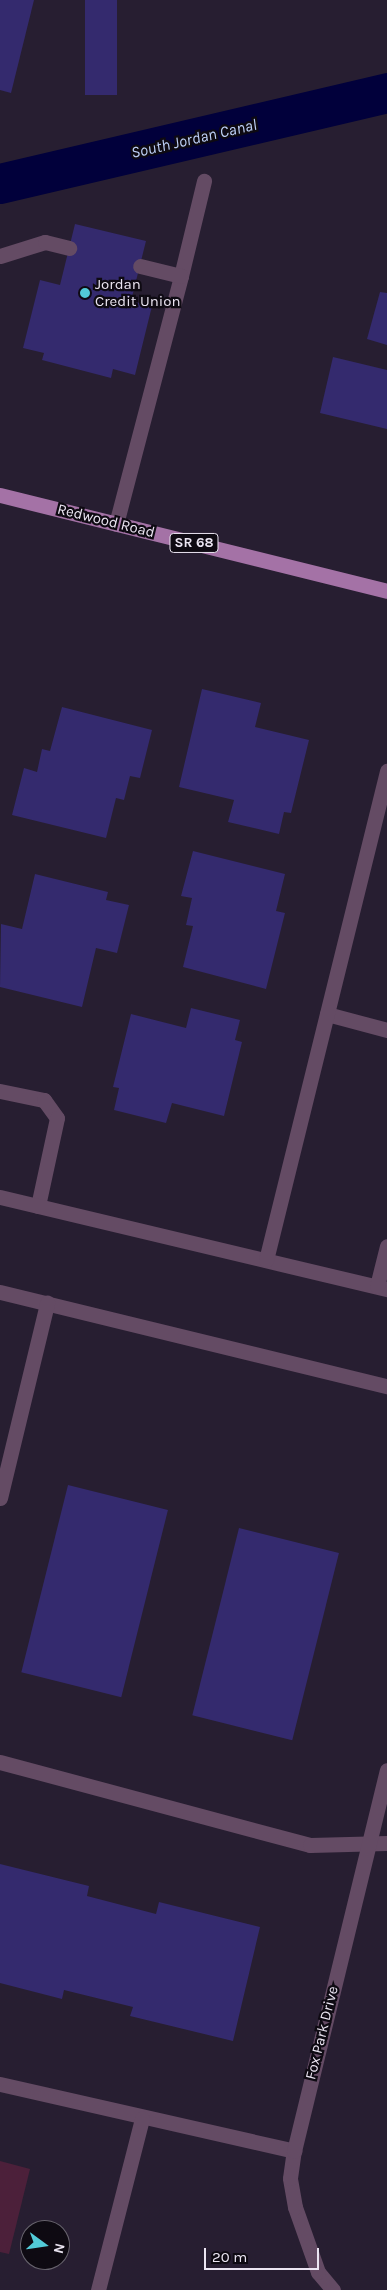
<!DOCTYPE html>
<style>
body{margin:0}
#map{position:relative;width:387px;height:2290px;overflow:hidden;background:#271e31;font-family:Karla,sans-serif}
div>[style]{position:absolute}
.green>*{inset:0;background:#4c203a}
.canal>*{height:40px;margin:-20px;padding:0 20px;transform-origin:20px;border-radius:20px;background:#01003b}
.building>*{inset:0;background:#342a6e;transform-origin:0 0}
.service>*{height:15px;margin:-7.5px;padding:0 7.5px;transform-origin:7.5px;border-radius:7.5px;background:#644b64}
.minor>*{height:15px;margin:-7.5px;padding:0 7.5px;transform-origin:7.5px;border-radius:7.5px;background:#644b64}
.primary>*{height:15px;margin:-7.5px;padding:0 7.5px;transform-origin:7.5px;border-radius:7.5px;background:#a472a6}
.dots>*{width:14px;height:14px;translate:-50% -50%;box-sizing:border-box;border:2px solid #0e0a12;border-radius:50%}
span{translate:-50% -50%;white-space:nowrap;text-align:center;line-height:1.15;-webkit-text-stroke:4.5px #0e0a12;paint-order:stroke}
.shield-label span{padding:1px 4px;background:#0e0a12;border:1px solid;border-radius:4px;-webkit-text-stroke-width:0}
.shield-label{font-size:14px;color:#ebe5f2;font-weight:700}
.poi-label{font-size:15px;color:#ebe5f2}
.left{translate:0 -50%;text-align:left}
.street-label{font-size:15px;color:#ebe5f2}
.water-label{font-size:16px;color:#bdcff6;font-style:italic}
.north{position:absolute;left:20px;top:2220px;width:50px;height:50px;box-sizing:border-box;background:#0e0a12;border:1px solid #66626c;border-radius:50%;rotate:104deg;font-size:14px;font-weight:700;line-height:20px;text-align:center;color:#ebe5f2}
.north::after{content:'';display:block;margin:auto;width:18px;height:22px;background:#52cbd8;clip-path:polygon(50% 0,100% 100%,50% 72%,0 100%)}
.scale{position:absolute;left:204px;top:2248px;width:115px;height:22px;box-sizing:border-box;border:2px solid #ebe5f2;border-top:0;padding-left:6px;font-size:15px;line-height:18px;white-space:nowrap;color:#ebe5f2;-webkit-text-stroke:4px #0e0a12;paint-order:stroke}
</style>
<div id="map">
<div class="green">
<div style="clip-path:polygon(0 2161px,30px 2169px,9px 2254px,0 2252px)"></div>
</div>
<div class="canal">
<div style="left:0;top:184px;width:398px;rotate:-13.2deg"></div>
</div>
<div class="building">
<div style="clip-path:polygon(0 0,34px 0,11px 93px,0 90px)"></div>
<div style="left:85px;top:0;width:32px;height:95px"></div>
<div style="clip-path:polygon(75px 224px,146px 241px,131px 301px,152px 306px,135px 375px,113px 369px,111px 378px,42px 360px,44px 353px,23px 348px,40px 280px,60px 285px)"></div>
<div style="clip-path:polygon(380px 292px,387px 293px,387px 345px,367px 339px)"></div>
<div style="clip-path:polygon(333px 357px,387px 370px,387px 429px,320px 413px)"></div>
<div style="clip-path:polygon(202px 689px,261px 703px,255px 727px,309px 740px,291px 813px,284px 812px,279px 834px,228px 822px,234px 800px,179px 787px)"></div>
<div style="clip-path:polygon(62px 707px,152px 730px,140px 778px,130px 776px,124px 800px,116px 798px,106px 838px,12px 815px,24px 768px,37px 772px,42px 749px,50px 751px)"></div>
<div style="clip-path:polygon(193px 851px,285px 874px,276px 911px,285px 913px,266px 989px,183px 967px,193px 926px,186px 925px,192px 898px,181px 896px)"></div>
<div style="clip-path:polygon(35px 874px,108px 892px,106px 900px,129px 905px,117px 953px,96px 948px,82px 1007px,0 987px,1px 924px,22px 929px)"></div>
<div style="clip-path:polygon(191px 1008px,240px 1020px,235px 1040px,242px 1042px,224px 1116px,172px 1103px,166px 1123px,114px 1110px,119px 1088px,113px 1087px,131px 1014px,186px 1028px)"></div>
<div style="left:68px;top:1485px;width:103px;height:193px;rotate:14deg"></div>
<div style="left:239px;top:1528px;width:103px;height:193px;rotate:14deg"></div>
<div style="clip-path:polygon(0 1864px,89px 1886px,87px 1896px,156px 1914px,159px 1902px,260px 1927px,233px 2041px,130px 2016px,133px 2007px,64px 1990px,62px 1999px,0 1983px)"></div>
</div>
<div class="service">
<div style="left:0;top:256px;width:47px;rotate:-17.3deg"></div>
<div style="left:45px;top:242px;width:25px;rotate:14deg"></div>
<div style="left:181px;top:276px;width:98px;rotate:-76.4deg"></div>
<div style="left:116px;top:524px;width:256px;rotate:-75.3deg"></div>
<div style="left:181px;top:276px;width:42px;rotate:-166.3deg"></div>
<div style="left:327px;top:1014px;width:62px;rotate:14.9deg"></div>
<div style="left:0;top:1091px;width:45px;rotate:11.6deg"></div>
<div style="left:44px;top:1100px;width:22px;rotate:54deg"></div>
<div style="left:57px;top:1118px;width:90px;rotate:102.2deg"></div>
<div style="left:0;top:1197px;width:398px;rotate:13.4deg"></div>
<div style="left:266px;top:1260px;width:504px;rotate:-76.1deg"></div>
<div style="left:377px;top:1286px;width:41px;rotate:-76deg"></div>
<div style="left:0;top:1292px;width:398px;rotate:13.7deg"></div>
<div style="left:0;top:1498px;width:201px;rotate:-76.4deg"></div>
<div style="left:0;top:1762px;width:321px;rotate:15deg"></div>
<div style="left:310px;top:1845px;width:77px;rotate:-1.5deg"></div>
<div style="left:0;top:2084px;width:302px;rotate:12.8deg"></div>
<div style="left:98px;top:2290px;width:177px;rotate:-75.6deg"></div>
</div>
<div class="minor">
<div style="left:333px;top:2290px;width:23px;rotate:-130deg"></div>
<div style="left:318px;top:2272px;width:69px;rotate:-109.5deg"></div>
<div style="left:295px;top:2207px;width:29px;rotate:-100deg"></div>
<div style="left:290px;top:2178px;width:27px;rotate:-82deg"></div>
<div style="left:294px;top:2151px;width:392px;rotate:-76.3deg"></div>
</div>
<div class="primary">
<div style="left:0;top:495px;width:399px;rotate:13.9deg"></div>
</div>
<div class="dots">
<div style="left:85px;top:293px;background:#52cbd8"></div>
</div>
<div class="shield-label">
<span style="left:194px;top:543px">SR 68</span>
</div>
<div class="poi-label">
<span class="left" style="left:95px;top:293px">Jordan<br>Credit Union</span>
</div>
<div class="street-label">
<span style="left:106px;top:521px;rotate:14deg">Redwood Road</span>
<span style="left:322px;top:2033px;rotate:-76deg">Fox Park Drive</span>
</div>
<div class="water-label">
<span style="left:194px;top:139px;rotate:-13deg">South Jordan Canal</span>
</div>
<div class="north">N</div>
<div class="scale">20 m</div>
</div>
